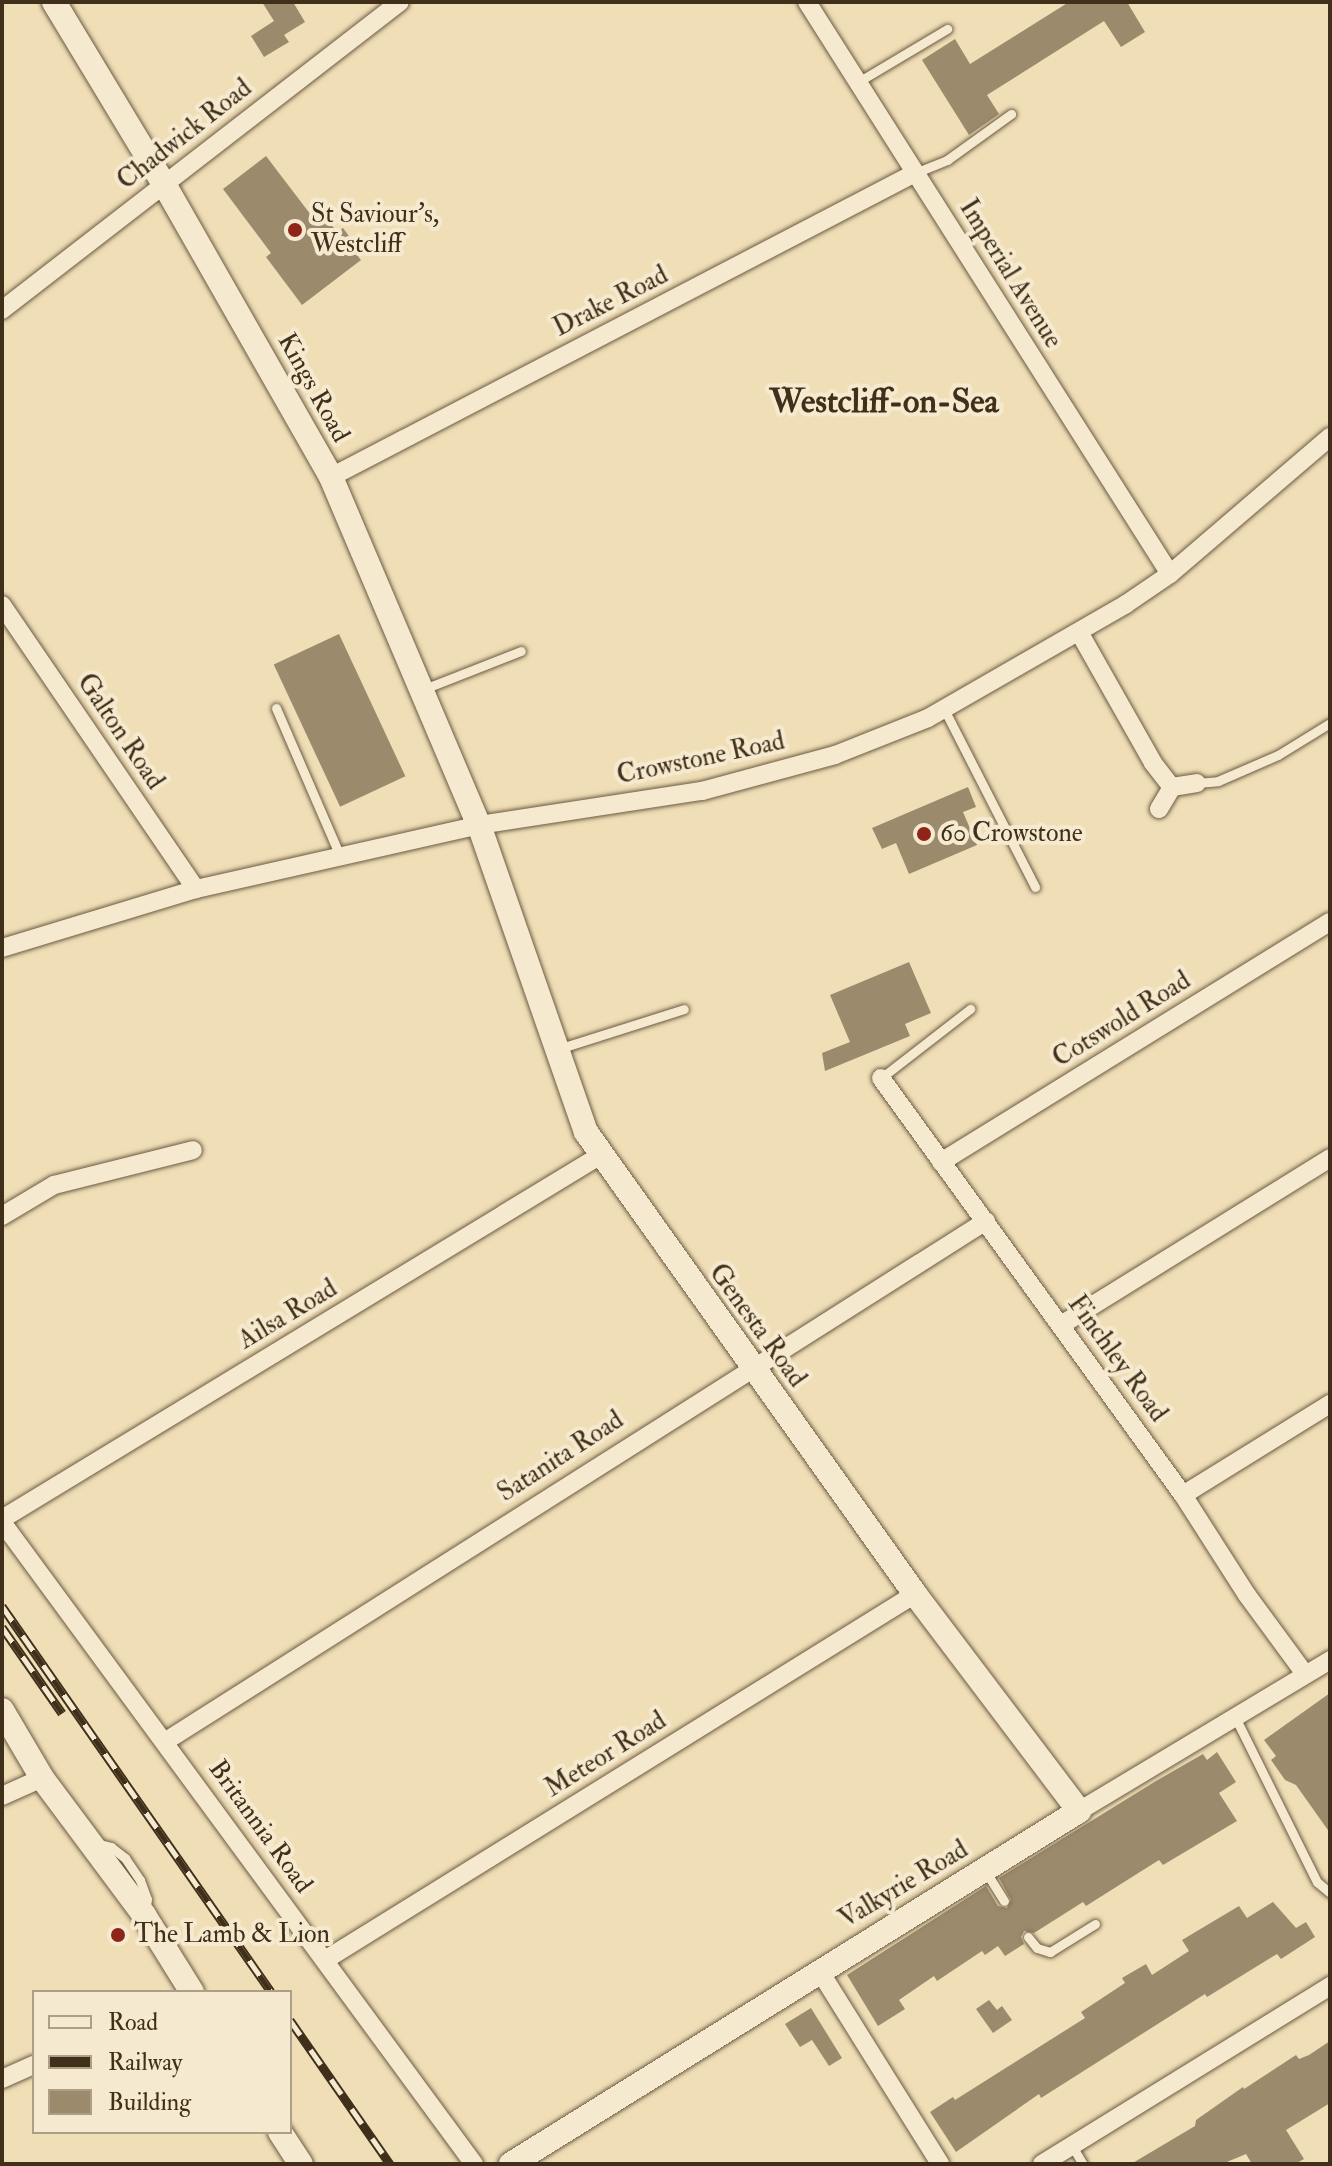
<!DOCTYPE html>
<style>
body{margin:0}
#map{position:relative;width:1332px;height:2166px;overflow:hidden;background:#f0deb7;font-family:"IM FELL Double Pica",serif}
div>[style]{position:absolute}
.building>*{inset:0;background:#9c8a6c;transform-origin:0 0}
.roads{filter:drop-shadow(0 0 2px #6c5b41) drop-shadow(0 0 2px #6c5b41)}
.lane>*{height:9px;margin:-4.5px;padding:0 4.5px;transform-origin:4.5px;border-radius:4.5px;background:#f5ead0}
.street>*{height:18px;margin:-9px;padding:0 9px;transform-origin:9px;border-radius:9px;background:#f5ead0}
.secondary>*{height:24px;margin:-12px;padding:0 12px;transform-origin:12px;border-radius:12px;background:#f5ead0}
.rail>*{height:9px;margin-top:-4.5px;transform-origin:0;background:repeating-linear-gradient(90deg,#f5ead0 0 18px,#402f1a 0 36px);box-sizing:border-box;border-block:2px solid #402f1a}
.dots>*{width:22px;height:22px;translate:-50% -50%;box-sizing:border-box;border:4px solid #f5ead0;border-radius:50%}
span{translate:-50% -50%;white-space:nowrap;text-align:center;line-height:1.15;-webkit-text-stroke:8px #f5ead0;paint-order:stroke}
.street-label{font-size:26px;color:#402f1a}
.poi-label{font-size:26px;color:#402f1a}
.left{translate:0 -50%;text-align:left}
.district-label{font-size:34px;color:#402f1a;font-weight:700}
.frame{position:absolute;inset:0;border:4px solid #402f1a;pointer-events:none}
.legend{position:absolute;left:32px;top:1990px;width:260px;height:144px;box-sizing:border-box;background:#f5ead0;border:2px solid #ad9f87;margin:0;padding:10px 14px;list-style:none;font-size:24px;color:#402f1a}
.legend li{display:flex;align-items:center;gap:16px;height:40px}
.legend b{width:40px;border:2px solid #ad9f87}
</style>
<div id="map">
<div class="building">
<div style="clip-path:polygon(262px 2px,293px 2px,305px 22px,284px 35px,289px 42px,264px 57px,251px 36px,274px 21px)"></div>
<div style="clip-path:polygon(1069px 2px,1127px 2px,1145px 32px,1121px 47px,1104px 21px,987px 95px,999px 114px,969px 135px,922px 60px,955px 39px,970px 64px)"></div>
<div style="clip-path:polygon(266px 156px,314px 219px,322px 213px,337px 232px,343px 228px,357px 247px,353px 250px,361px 260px,302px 305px,266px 257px,271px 253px,223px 189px)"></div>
<div style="left:339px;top:634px;width:157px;height:72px;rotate:65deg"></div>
<div style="clip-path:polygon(968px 787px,976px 807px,963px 812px,977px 845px,909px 874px,896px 843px,882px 849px,872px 828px)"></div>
<div style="clip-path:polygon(909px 962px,931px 1013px,905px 1024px,910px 1036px,825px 1071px,822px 1053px,850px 1042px,830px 995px)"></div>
<div style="clip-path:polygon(1330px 1693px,1330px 1833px,1296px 1785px,1285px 1780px,1271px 1760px,1276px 1756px,1264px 1740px)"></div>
<div style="clip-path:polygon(1217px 1752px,1236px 1782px,1219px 1793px,1237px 1821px,1163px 1865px,1159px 1860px,1086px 1906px,1083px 1902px,1034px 1933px,1024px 1931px,1021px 1937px,1024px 1944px,1005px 1956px,998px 1946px,985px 1955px,982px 1951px,937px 1981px,934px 1976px,899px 2000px,905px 2009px,878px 2026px,847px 1975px,986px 1886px,998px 1906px,1007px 1908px,1011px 1900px,999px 1878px,1156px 1781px,1203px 1754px,1207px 1760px)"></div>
<div style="clip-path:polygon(1273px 1902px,1296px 1928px,1306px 1922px,1315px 1937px,1281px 1959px,1277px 1954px,1207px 1997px,1205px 1994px,1041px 2098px,1039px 2094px,956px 2152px,930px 2112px,953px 2097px,955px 2100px,1085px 2018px,1081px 2012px,1125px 1983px,1122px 1978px,1146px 1964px,1152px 1975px,1189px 1951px,1182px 1940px,1239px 1906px,1247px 1918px)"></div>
<div style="clip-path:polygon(989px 2000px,997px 2010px,1002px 2006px,1012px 2020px,993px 2033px,976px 2009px)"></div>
<div style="clip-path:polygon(811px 2008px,842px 2058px,829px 2066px,812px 2040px,800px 2047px,785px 2024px)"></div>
<div style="clip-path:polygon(1330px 2041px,1330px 2103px,1286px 2130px,1304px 2159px,1295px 2164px,1252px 2164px,1246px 2154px,1222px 2164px,1131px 2164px,1195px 2126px,1196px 2120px,1243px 2087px,1244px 2089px,1296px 2055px,1299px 2059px,1309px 2055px)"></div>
</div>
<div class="roads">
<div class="lane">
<div style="left:858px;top:82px;width:104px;rotate:-30.8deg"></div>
<div style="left:915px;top:173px;width:35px;rotate:-22deg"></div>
<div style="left:947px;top:160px;width:79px;rotate:-35.7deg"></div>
<div style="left:424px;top:689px;width:104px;rotate:-21.4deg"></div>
<div style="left:276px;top:708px;width:161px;rotate:66.6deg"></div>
<div style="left:944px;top:709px;width:200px;rotate:62.9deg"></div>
<div style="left:1197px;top:783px;width:21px;rotate:-5deg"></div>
<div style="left:1218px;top:781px;width:65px;rotate:-23.4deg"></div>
<div style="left:1278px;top:755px;width:61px;rotate:-31.6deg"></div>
<div style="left:558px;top:1049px;width:132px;rotate:-17.6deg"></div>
<div style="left:881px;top:1078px;width:113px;rotate:-37.8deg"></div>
<div style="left:1235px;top:1717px;width:184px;rotate:63.6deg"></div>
<div style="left:1317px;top:1882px;width:17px;rotate:40deg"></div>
<div style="left:96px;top:1843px;width:16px;rotate:15deg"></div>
<div style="left:111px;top:1847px;width:18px;rotate:38deg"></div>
<div style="left:125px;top:1858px;width:27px;rotate:56deg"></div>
<div style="left:140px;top:1880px;width:20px;rotate:70deg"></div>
<div style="left:147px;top:1899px;width:12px;rotate:99deg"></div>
<div style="left:986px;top:1872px;width:34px;rotate:58deg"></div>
<div style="left:1028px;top:1937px;width:14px;rotate:51deg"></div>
<div style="left:1037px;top:1948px;width:14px;rotate:17deg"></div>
<div style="left:1050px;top:1952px;width:53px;rotate:-31.9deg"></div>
<div style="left:1072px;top:2146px;width:21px;rotate:59deg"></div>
</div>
<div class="street">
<div style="left:807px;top:2px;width:677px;rotate:57.6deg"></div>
<div style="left:2px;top:310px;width:503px;rotate:-37.74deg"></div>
<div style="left:331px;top:477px;width:658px;rotate:-27.5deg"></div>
<div style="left:2px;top:605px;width:344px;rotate:55.7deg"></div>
<div style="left:1079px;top:632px;width:150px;rotate:60.5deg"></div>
<div style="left:1153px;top:763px;width:31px;rotate:52deg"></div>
<div style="left:1172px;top:787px;width:25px;rotate:-9deg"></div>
<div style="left:1159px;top:809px;width:26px;rotate:-59deg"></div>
<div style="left:2px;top:948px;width:203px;rotate:-16.9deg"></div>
<div style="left:196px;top:889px;width:290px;rotate:-12.7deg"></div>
<div style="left:479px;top:825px;width:226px;rotate:-8.7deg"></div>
<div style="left:702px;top:791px;width:138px;rotate:-15.1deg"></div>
<div style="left:835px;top:755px;width:100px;rotate:-21.7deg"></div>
<div style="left:928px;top:718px;width:228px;rotate:-29.9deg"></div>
<div style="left:1126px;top:604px;width:53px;rotate:-34.3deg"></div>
<div style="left:1170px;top:574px;width:211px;rotate:-40.6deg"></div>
<div style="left:881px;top:1078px;width:515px;rotate:54.09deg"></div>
<div style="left:1183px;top:1495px;width:119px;rotate:57.4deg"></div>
<div style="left:1247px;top:1595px;width:98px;rotate:53.7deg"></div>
<div style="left:941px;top:1162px;width:457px;rotate:-31.7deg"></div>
<div style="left:2px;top:1216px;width:61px;rotate:-30.8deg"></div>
<div style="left:54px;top:1185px;width:143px;rotate:-14.1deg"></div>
<div style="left:1061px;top:1325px;width:317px;rotate:-31.8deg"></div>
<div style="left:1183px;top:1495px;width:173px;rotate:-31.8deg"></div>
<div style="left:2px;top:1519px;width:701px;rotate:-31.29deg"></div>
<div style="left:2px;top:1522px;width:797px;rotate:53.68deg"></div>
<div style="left:166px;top:1741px;width:971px;rotate:-32.38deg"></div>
<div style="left:2px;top:1796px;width:44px;rotate:-24.2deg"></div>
<div style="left:1079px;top:1811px;width:293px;rotate:-31deg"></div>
<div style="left:325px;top:1960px;width:694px;rotate:-31.81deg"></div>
<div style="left:819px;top:1970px;width:229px;rotate:58deg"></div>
<div style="left:2px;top:2079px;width:35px;rotate:-24deg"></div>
<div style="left:1042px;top:2164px;width:339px;rotate:-31.7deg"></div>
</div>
<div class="secondary">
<div style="left:54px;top:2px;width:213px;rotate:58.9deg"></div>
<div style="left:164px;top:184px;width:337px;rotate:60.3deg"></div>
<div style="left:331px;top:477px;width:378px;rotate:67deg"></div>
<div style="left:479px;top:825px;width:325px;rotate:70.8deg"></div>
<div style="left:586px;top:1132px;width:567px;rotate:54.54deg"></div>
<div style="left:915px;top:1594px;width:272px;rotate:52.9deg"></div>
<div style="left:1079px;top:1811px;width:669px;rotate:148.14deg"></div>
<div style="left:2px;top:1710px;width:79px;rotate:59.5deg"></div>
<div style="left:42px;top:1778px;width:171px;rotate:53.3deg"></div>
<div style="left:144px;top:1915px;width:91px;rotate:58.1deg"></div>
<div style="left:280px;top:2132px;width:38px;rotate:57deg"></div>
</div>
</div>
<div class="rail">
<div style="left:2px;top:1606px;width:470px;rotate:55.1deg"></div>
<div style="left:2px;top:1627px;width:105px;rotate:55.1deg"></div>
<div style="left:290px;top:2020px;width:175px;rotate:55.2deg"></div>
</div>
<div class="dots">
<div style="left:295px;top:230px;background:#8f2418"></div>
<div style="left:924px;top:834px;background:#8f2418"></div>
<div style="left:118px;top:1935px;background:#8f2418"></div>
</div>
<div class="street-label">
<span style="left:185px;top:135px;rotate:-38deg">Chadwick Road</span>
<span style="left:1010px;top:274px;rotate:58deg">Imperial Avenue</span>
<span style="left:611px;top:302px;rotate:-27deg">Drake Road</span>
<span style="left:313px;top:388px;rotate:61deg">Kings Road</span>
<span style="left:120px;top:732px;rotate:56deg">Galton Road</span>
<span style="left:701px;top:759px;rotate:-12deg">Crowstone Road</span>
<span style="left:1122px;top:1020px;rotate:-32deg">Cotswold Road</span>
<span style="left:288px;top:1315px;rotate:-31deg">Ailsa Road</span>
<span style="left:757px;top:1326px;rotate:54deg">Genesta Road</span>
<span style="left:1117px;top:1359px;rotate:54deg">Finchley Road</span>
<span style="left:561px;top:1457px;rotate:-33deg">Satanita Road</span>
<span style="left:606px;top:1755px;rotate:-32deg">Meteor Road</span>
<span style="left:260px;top:1827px;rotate:54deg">Britannia Road</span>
<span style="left:904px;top:1885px;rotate:-31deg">Valkyrie Road</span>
</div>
<div class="poi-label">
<span class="left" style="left:311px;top:230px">St Saviour's,<br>Westcliff</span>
<span class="left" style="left:940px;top:834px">60 Crowstone</span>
<span class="left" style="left:134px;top:1935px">The Lamb &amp; Lion</span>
</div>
<div class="district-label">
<span style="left:884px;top:402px">Westcliff-on-Sea</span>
</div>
<div class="frame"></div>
<ul class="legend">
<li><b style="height:10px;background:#f5ead0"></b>Road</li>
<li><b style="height:10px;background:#402f1a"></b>Railway</li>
<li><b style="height:22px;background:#9c8a6c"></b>Building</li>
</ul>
</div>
